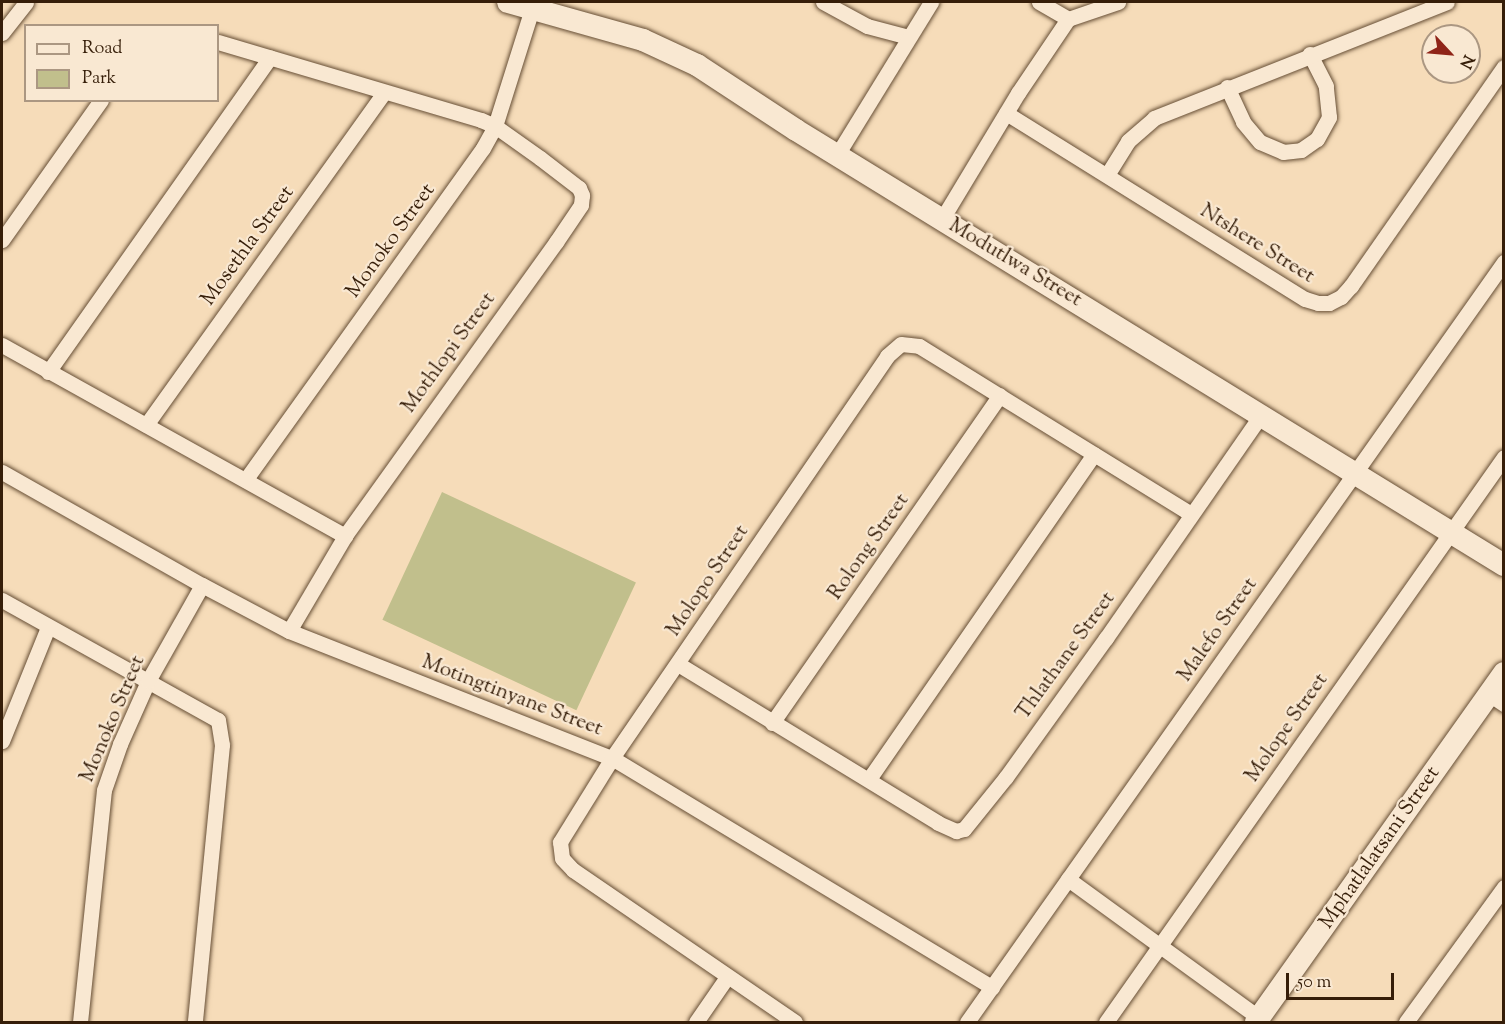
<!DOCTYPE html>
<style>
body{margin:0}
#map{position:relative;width:1505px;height:1024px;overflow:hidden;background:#f6dcb9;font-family:"Sorts Mill Goudy",serif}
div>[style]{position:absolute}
.green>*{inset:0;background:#c1bf8c;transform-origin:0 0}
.roads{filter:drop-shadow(0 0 2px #664e35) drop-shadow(0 0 2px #664e35)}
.street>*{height:15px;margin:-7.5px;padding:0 7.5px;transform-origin:7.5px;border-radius:7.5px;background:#f9e8d2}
.secondary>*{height:22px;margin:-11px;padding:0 11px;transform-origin:11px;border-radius:11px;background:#f9e8d2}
span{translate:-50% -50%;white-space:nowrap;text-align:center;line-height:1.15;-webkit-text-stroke:4.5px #f9e8d2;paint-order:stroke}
.street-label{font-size:21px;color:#361e09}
.frame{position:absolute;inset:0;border:3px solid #361e09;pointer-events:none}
.legend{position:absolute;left:24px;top:24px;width:195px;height:78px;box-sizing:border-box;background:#f9e8d2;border:2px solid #ab9782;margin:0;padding:8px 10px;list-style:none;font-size:18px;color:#361e09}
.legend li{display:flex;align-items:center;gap:12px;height:30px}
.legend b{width:30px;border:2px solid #ab9782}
.north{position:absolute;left:1421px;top:24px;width:60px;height:60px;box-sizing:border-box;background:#f9e8d2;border:2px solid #ab9782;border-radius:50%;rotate:116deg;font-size:16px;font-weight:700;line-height:24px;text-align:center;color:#361e09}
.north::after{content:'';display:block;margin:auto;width:21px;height:27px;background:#8f2418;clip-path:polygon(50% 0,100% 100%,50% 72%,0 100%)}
.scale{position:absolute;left:1286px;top:973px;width:108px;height:27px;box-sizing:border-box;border:3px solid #361e09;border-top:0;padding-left:8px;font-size:18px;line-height:21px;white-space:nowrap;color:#361e09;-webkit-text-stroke:4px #f9e8d2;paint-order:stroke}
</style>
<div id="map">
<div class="green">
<div style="left:442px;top:492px;width:214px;height:141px;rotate:25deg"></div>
</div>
<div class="roads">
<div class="street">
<div style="left:823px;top:2px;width:50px;rotate:28.6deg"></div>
<div style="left:867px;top:26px;width:43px;rotate:14.7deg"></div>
<div style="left:1039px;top:2px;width:34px;rotate:30deg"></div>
<div style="left:2px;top:33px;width:39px;rotate:-52deg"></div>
<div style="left:218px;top:42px;width:274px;rotate:16.5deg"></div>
<div style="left:481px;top:120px;width:15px;rotate:23deg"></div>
<div style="left:495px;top:126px;width:55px;rotate:35.4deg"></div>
<div style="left:540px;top:158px;width:49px;rotate:37.6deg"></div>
<div style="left:579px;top:188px;width:8px;rotate:67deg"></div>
<div style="left:582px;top:195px;width:10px;rotate:96deg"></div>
<div style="left:581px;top:205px;width:45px;rotate:124deg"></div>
<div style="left:556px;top:242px;width:362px;rotate:125.7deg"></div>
<div style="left:345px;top:536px;width:110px;rotate:120.5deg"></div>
<div style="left:1227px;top:87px;width:38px;rotate:65deg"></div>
<div style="left:1243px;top:122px;width:26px;rotate:50deg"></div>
<div style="left:1260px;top:142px;width:25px;rotate:23deg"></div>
<div style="left:1283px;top:152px;width:18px;rotate:-6deg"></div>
<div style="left:1301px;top:150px;width:19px;rotate:-35deg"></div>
<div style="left:1317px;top:139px;width:25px;rotate:-61deg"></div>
<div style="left:1329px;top:117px;width:31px;rotate:-96deg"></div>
<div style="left:1326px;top:86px;width:36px;rotate:-117deg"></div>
<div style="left:1006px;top:113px;width:352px;rotate:31.9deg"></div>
<div style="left:1305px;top:299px;width:14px;rotate:17deg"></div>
<div style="left:1318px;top:303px;width:11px"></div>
<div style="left:1329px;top:303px;width:13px;rotate:-27deg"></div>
<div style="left:1341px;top:297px;width:15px;rotate:-48deg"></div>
<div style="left:1351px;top:286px;width:267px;rotate:-55.1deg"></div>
<div style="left:837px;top:155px;width:180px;rotate:-58.4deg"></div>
<div style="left:1107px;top:175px;width:40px;rotate:-58deg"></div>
<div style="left:1128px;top:141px;width:35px;rotate:-41deg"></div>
<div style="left:1154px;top:118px;width:315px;rotate:-21.6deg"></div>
<div style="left:942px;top:219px;width:147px;rotate:-58.9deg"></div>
<div style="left:1018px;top:93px;width:89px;rotate:-56deg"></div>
<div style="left:1068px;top:19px;width:53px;rotate:-18.8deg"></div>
<div style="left:2px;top:240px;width:171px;rotate:-54.7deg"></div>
<div style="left:2px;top:345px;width:393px;rotate:29.1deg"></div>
<div style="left:48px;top:372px;width:385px;rotate:-54.8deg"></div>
<div style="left:146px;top:425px;width:408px;rotate:-54.4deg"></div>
<div style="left:2px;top:472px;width:230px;rotate:29.5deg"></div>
<div style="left:202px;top:585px;width:98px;rotate:27.9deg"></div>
<div style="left:289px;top:631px;width:347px;rotate:21.5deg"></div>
<div style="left:612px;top:758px;width:444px;rotate:31.1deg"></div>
<div style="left:246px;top:479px;width:407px;rotate:-54.4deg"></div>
<div style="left:483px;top:148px;width:25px;rotate:-61deg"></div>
<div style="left:495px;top:126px;width:123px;rotate:-72.5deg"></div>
<div style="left:2px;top:600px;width:247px;rotate:29.1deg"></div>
<div style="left:218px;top:720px;width:25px;rotate:81deg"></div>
<div style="left:222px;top:745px;width:278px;rotate:95.6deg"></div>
<div style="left:678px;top:664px;width:305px;rotate:31.4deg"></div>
<div style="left:938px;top:823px;width:20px;rotate:24deg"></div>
<div style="left:956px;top:831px;width:8px;rotate:-14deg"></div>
<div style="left:964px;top:829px;width:67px;rotate:-51.1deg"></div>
<div style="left:1006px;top:777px;width:171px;rotate:-54.3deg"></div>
<div style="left:1106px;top:638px;width:272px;rotate:-55.2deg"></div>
<div style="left:1489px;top:694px;width:18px;rotate:34deg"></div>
<div style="left:772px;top:723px;width:399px;rotate:-55.2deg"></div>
<div style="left:2px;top:741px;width:123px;rotate:-68deg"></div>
<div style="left:869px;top:779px;width:395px;rotate:-55.3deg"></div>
<div style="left:1068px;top:879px;width:236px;rotate:36deg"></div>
<div style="left:80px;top:1022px;width:233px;rotate:-84.1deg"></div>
<div style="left:104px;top:790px;width:49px;rotate:-70.8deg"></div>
<div style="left:120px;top:744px;width:69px;rotate:-66deg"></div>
<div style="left:148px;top:681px;width:110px;rotate:-60.6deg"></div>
<div style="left:696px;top:1022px;width:55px;rotate:-55.4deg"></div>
<div style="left:795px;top:1022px;width:269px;rotate:-145.6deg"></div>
<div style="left:573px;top:870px;width:16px;rotate:-133deg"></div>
<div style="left:562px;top:858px;width:16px;rotate:-97deg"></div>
<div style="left:560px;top:842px;width:99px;rotate:-58.2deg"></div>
<div style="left:612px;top:758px;width:487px;rotate:-55.6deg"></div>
<div style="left:887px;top:356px;width:18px;rotate:-41deg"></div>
<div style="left:901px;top:344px;width:18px;rotate:6deg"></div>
<div style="left:919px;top:346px;width:320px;rotate:31.7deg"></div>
<div style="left:967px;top:1022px;width:931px;rotate:-54.76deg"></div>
<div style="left:1106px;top:1022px;width:691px;rotate:-54.84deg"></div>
<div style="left:1406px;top:1022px;width:167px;rotate:-54deg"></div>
</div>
<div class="secondary">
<div style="left:508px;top:2px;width:140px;rotate:15.7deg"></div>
<div style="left:643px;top:40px;width:60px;rotate:24.8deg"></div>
<div style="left:697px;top:65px;width:118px;rotate:33.3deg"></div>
<div style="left:796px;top:130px;width:831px;rotate:31.57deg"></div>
<div style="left:1256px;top:1022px;width:428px;rotate:-54.6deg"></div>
</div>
</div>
<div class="street-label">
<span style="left:391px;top:241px;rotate:-54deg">Monoko Street</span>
<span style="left:1257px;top:244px;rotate:32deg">Ntshere Street</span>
<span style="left:248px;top:246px;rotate:-54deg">Mosethla Street</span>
<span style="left:1015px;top:263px;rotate:31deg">Modutlwa Street</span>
<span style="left:449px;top:353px;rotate:-54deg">Mothlopi Street</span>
<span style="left:869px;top:547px;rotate:-55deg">Rolong Street</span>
<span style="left:708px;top:581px;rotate:-56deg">Molopo Street</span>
<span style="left:1218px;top:630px;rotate:-55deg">Malefo Street</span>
<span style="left:1066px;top:656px;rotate:-54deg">Thlathane Street</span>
<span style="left:512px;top:696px;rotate:21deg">Motingtinyane Street</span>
<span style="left:113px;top:719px;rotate:-67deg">Monoko Street</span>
<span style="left:1287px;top:728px;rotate:-55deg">Molope Street</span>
<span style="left:1380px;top:848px;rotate:-55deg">Mphatlalatsani Street</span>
</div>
<div class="frame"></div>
<ul class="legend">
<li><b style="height:8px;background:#f9e8d2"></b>Road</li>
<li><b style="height:16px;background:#c1bf8c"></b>Park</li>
</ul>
<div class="north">N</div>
<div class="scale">50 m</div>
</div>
